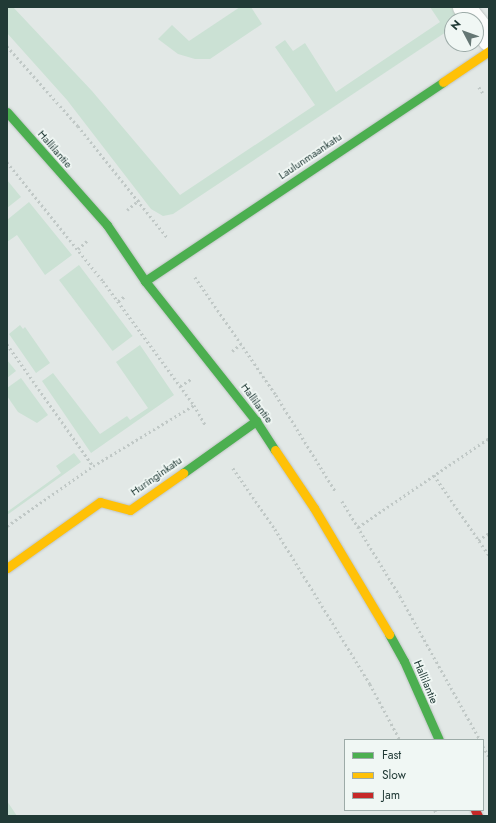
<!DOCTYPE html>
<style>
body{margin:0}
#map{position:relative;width:496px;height:823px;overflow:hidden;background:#e2e8e6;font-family:Jost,sans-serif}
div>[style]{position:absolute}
.green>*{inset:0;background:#cbe1d4;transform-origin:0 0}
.path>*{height:2.5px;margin-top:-1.25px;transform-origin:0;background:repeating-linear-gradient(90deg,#c0c8c6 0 2px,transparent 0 5px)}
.roads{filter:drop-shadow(0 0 1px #bfc5c3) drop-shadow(0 0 1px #bfc5c3)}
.street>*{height:22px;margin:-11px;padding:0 11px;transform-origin:11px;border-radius:11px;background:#fbfcfb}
.fast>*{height:9px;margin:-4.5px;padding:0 4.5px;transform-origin:4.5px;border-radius:4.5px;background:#4caf50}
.slow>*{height:9px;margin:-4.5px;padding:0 4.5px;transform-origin:4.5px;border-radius:4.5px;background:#ffc107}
.jam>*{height:9px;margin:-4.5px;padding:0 4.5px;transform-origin:4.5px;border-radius:4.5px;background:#c62828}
span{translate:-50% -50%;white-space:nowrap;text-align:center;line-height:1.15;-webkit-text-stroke:3.5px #f0f7f4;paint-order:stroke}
.street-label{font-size:11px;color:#213a36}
.frame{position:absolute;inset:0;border:8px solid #213a36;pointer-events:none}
.legend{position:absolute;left:344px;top:739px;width:140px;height:72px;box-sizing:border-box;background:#f0f7f4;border:1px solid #9daba8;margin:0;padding:5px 7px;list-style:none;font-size:12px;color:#213a36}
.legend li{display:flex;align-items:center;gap:8px;height:20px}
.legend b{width:20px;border:1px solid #9daba8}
.north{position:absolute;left:444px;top:12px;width:40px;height:40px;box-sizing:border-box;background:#f0f7f4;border:1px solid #9daba8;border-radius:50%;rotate:311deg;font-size:11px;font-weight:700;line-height:16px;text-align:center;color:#213a36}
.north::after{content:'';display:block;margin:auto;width:14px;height:18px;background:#657774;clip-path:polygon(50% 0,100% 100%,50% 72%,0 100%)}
</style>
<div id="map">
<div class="green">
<div style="clip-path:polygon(7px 7px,13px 7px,92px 91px,180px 195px,315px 105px,275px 47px,285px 40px,293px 51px,305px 43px,336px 92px,440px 22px,430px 7px,455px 7px,460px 20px,452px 20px,452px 28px,173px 214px,163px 216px,151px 209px,67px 100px,7px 33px)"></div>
<div style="clip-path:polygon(240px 7px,251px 7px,262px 24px,210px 59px,195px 59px,178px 54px,158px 39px,172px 25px,189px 41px)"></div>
<div style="clip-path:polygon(7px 180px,21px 197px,7px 208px)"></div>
<div style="clip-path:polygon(29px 202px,72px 255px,45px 275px,17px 235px,7px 242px,7px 220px)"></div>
<div style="left:79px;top:265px;width:89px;height:25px;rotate:53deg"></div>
<div style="clip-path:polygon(20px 325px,23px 329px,25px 327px,50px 363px,36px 373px,9px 334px)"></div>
<div style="clip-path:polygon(140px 345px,174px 395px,91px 453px,42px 381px,53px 373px,100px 434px,127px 416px,130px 420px,148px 408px,116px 362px)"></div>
<div style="clip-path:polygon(7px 360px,16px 371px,7px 378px)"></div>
<div style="clip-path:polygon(21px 378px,48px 415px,37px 423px,18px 412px,7px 396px,7px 388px)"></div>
<div style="clip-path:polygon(74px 453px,81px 462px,7px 515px,7px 512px,61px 473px,56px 466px)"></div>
<div style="clip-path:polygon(7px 801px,17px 816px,7px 816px)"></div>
</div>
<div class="path">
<div style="left:7px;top:46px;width:107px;rotate:48.4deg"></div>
<div style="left:78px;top:126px;width:142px;rotate:51.3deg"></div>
<div style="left:479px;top:87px;width:7px;rotate:56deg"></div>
<div style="left:7px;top:162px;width:153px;rotate:51.1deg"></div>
<div style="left:103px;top:281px;width:154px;rotate:53.7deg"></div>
<div style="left:194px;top:405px;width:24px;rotate:60deg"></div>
<div style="left:127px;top:210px;width:16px;rotate:-40deg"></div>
<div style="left:78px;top:249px;width:13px;rotate:-42deg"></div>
<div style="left:195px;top:277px;width:143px;rotate:55.5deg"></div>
<div style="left:276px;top:395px;width:114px;rotate:58.3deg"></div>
<div style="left:118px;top:301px;width:9px;rotate:-36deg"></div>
<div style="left:7px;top:344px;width:149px;rotate:54.8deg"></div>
<div style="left:232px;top:351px;width:11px;rotate:-38deg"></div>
<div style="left:180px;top:386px;width:13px;rotate:-32deg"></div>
<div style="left:233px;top:468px;width:74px;rotate:55.5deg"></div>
<div style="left:275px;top:529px;width:182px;rotate:58.5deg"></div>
<div style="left:370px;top:684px;width:64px;rotate:61.8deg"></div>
<div style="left:434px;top:475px;width:97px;rotate:55.5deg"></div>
<div style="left:342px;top:501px;width:111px;rotate:58.6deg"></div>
<div style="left:400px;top:596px;width:165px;rotate:60.9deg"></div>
<div style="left:7px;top:526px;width:105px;rotate:-34.9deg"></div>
<div style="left:93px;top:466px;width:118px;rotate:-31.1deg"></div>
<div style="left:358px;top:527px;width:158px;rotate:-34.2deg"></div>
<div style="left:478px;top:540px;width:13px;rotate:-32deg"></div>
<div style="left:483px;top:746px;width:13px;rotate:61deg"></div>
<div style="left:435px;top:810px;width:6px;rotate:72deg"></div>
</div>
<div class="roads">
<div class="street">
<div style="left:464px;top:7px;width:16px;rotate:52deg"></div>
<div style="left:476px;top:22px;width:22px;rotate:54deg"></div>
</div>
<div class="fast">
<div style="left:7px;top:112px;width:151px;rotate:48.5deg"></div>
<div style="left:107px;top:225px;width:68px;rotate:55.8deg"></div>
<div style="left:145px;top:281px;width:179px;rotate:51.6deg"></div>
<div style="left:256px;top:421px;width:35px;rotate:57deg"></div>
<div style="left:145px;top:281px;width:358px;rotate:-33.7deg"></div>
<div style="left:183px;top:473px;width:90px;rotate:-35.5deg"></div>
<div style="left:389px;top:634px;width:31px;rotate:61deg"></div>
<div style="left:404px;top:661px;width:86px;rotate:66.1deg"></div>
</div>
<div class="slow">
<div style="left:443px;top:82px;width:55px;rotate:-34deg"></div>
<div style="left:275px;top:450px;width:70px;rotate:56.1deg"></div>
<div style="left:314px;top:508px;width:147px;rotate:59.2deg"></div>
<div style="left:7px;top:568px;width:114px;rotate:-35.4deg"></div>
<div style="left:100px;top:502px;width:31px;rotate:15deg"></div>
<div style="left:130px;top:510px;width:65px;rotate:-34.9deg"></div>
</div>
<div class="jam">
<div style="left:475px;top:810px;width:7px;rotate:63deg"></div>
</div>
</div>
<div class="street-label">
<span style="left:55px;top:149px;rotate:49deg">Hallilantie</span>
<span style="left:310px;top:156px;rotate:-34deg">Laulunmaankatu</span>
<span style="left:257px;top:403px;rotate:54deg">Hallilantie</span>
<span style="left:156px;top:476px;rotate:-35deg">Huringinkatu</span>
<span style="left:426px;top:682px;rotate:67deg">Hallilantie</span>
</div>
<div class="frame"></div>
<ul class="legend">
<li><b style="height:5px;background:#4caf50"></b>Fast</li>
<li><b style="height:5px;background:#ffc107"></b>Slow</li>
<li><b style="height:5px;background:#c62828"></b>Jam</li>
</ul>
<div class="north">N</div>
</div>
